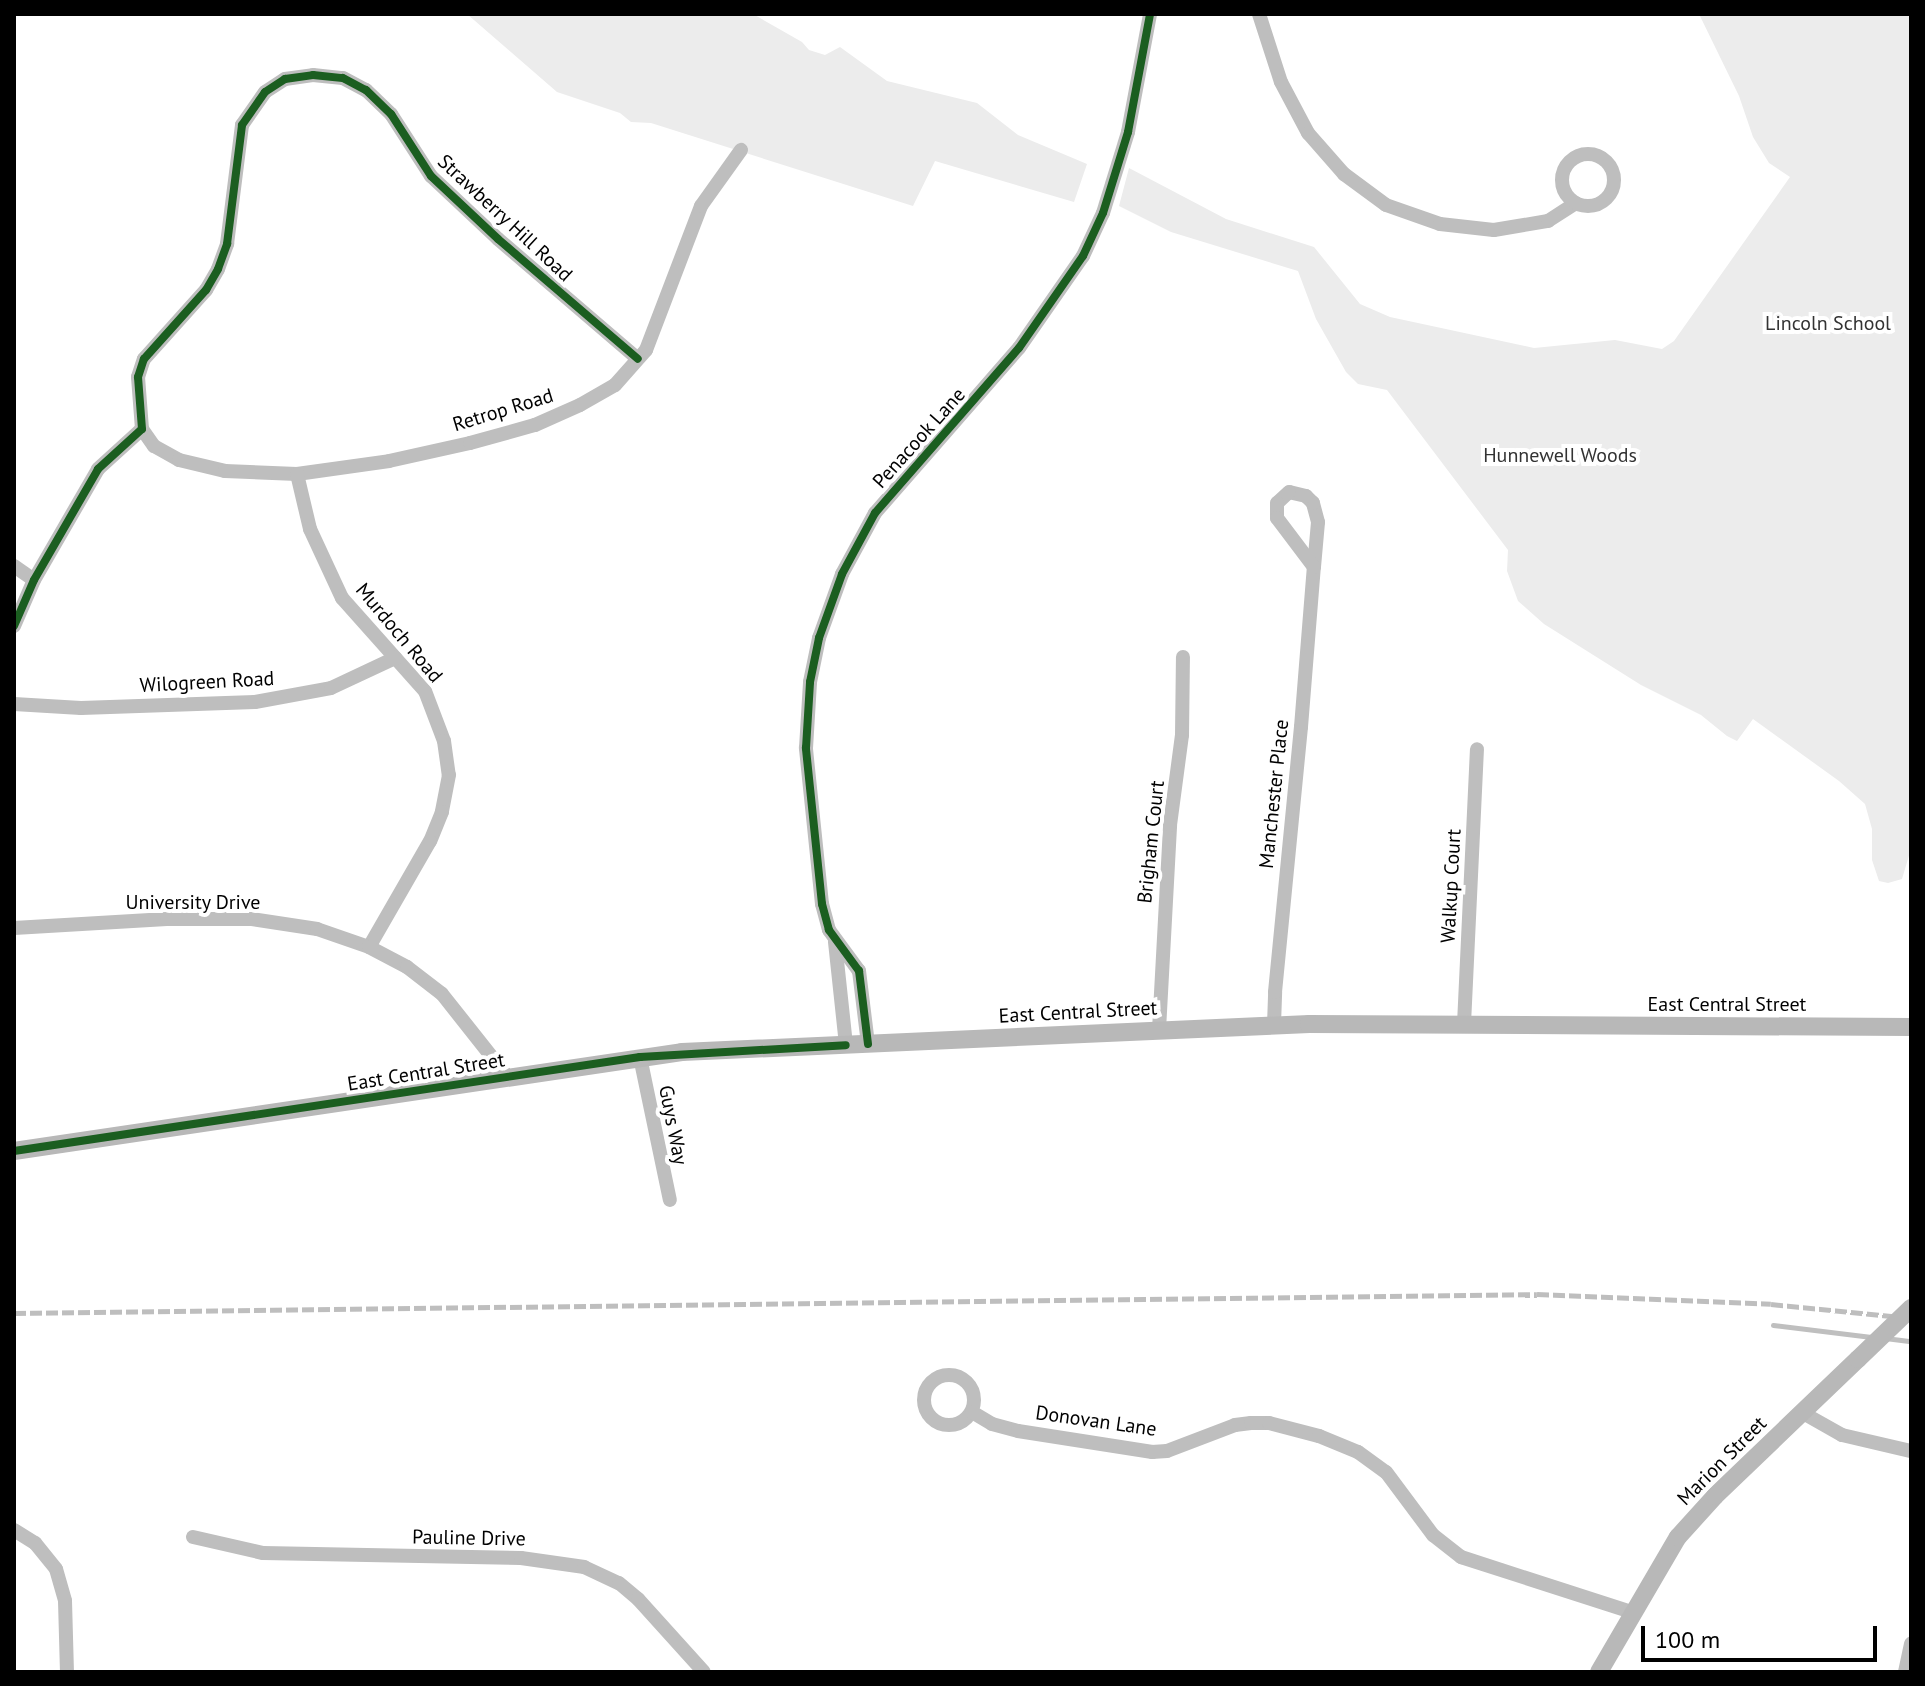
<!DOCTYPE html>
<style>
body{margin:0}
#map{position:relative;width:1925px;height:1686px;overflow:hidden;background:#fff;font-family:"PT Sans",sans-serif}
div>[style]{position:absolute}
.green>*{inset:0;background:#ececec}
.stream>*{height:5px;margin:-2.5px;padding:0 2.5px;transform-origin:2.5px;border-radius:2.5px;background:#bfbfbf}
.street>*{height:14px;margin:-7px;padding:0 7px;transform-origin:7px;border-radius:7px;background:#bebebe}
.street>.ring{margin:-7px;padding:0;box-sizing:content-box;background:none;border:14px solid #bebebe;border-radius:50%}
.secondary>*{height:18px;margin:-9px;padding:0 9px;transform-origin:9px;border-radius:9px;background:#b8b8b8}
.rail>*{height:5px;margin-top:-2.5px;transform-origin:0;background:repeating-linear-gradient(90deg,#bebebe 0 12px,transparent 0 16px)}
.secondary-bridge>*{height:18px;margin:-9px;padding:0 9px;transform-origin:9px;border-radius:9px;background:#b8b8b8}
.cycleway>*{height:8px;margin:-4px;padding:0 4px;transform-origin:4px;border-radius:4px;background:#1b5e20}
span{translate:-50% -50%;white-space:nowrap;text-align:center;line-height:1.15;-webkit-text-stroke:8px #fff;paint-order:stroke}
.street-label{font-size:20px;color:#000}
.park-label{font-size:20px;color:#333}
.frame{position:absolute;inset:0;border:16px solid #000;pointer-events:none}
.scale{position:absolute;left:1641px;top:1626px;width:236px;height:36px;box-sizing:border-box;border:4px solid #000;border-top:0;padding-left:10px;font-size:24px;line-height:28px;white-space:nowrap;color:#000;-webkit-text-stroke:6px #fff;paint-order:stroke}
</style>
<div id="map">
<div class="green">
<div style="clip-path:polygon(467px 14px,753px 14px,802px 42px,809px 50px,825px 55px,840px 47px,887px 81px,977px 103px,1018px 135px,1087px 164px,1074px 202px,935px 161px,913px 206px,651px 123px,631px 122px,620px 113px,557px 92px)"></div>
<div style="clip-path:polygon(1699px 14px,1911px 14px,1911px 849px,1902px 879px,1888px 883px,1879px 881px,1872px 860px,1872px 829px,1865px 804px,1839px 781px,1753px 719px,1737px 741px,1727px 736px,1701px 715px,1641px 685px,1544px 624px,1518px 601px,1507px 571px,1508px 550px,1387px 390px,1358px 384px,1346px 372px,1316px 319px,1298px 271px,1171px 232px,1119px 206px,1129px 168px,1226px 219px,1314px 247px,1360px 304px,1390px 317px,1534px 348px,1615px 340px,1662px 349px,1674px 341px,1790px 177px,1769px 163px,1753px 137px,1739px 96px)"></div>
</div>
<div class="stream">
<div style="left:1773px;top:1325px;width:99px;rotate:7deg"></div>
<div style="left:1885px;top:1338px;width:26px;rotate:7deg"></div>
</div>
<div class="street">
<div style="left:1259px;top:14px;width:71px;rotate:72.1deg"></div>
<div style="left:1281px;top:82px;width:58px;rotate:62.1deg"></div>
<div style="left:1308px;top:133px;width:55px;rotate:48.7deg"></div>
<div style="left:1344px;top:174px;width:52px;rotate:36.4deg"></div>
<div style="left:1386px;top:205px;width:57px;rotate:19.4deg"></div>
<div style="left:1440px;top:224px;width:54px;rotate:6.3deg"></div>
<div style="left:1494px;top:230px;width:55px;rotate:-9.5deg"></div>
<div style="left:1548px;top:221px;width:33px;rotate:-33deg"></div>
<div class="ring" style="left:1562px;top:154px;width:38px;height:38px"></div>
<div style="left:142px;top:429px;width:21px;rotate:55deg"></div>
<div style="left:154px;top:446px;width:29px;rotate:29deg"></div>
<div style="left:179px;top:460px;width:47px;rotate:13.4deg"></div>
<div style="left:225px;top:471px;width:72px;rotate:2.4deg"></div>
<div style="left:297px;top:474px;width:93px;rotate:-8deg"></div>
<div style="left:389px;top:461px;width:83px;rotate:-12.5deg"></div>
<div style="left:470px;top:443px;width:67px;rotate:-15.5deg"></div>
<div style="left:535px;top:425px;width:49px;rotate:-24deg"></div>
<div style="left:580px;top:405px;width:40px;rotate:-29.7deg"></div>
<div style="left:615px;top:385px;width:47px;rotate:-48.5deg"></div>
<div style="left:646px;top:350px;width:154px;rotate:-69.1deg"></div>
<div style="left:701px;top:206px;width:69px;rotate:-54.5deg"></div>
<div style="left:297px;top:474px;width:57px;rotate:76.7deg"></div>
<div style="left:310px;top:529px;width:76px;rotate:65.1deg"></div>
<div style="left:342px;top:598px;width:125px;rotate:48.3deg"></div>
<div style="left:425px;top:691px;width:53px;rotate:69.2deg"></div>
<div style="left:444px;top:741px;width:34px;rotate:82deg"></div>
<div style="left:449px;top:775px;width:38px;rotate:101deg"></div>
<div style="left:442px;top:812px;width:31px;rotate:112deg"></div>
<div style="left:430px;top:841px;width:122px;rotate:119.9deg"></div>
<div style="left:14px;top:566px;width:24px;rotate:35deg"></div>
<div style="left:14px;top:626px;width:50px;rotate:-66.5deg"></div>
<div style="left:34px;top:580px;width:128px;rotate:-60deg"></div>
<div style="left:98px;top:469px;width:59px;rotate:-42.3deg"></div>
<div style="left:142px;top:429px;width:52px;rotate:-94.4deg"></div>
<div style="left:138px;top:377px;width:19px;rotate:-72deg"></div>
<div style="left:144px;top:359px;width:93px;rotate:-48.1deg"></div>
<div style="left:206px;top:290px;width:24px;rotate:-60deg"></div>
<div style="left:218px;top:269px;width:27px;rotate:-70deg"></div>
<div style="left:227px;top:244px;width:120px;rotate:-82.8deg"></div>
<div style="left:242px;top:125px;width:40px;rotate:-55.1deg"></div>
<div style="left:265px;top:92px;width:24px;rotate:-33deg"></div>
<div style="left:285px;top:79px;width:28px;rotate:-8deg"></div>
<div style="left:313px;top:75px;width:30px;rotate:6deg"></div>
<div style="left:343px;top:78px;width:26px;rotate:28deg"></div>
<div style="left:366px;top:90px;width:35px;rotate:44deg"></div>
<div style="left:391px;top:114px;width:74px;rotate:57.2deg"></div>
<div style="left:431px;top:176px;width:92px;rotate:43.2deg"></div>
<div style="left:498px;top:239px;width:184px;rotate:40.6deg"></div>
<div style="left:14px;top:704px;width:67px;rotate:3.4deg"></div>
<div style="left:81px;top:708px;width:174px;rotate:-2deg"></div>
<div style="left:255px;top:702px;width:77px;rotate:-10.4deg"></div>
<div style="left:331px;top:688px;width:71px;rotate:-25.1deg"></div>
<div style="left:14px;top:928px;width:153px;rotate:-3.4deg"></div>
<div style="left:167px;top:919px;width:85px"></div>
<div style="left:252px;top:919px;width:66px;rotate:8.7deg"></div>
<div style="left:317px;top:929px;width:55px;rotate:19.1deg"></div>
<div style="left:369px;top:947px;width:43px;rotate:27.8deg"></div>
<div style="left:407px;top:967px;width:44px;rotate:37.6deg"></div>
<div style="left:442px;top:994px;width:105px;rotate:51.6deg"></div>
<div style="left:835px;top:942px;width:104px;rotate:83.9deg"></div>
<div style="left:1464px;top:1024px;width:275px;rotate:-87.3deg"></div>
<div style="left:1274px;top:1025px;width:33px;rotate:-88deg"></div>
<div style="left:1275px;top:992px;width:266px;rotate:-84.4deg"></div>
<div style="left:1301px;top:727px;width:161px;rotate:-85.4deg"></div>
<div style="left:1314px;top:567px;width:45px;rotate:-84.9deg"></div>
<div style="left:1318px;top:522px;width:20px;rotate:-105deg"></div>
<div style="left:1313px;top:503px;width:10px;rotate:-135deg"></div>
<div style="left:1306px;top:496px;width:17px;rotate:-167deg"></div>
<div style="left:1289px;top:492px;width:16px;rotate:137deg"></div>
<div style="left:1277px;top:503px;width:15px;rotate:90deg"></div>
<div style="left:1277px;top:518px;width:61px;rotate:52.9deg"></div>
<div style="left:1159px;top:1030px;width:205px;rotate:-86.9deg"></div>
<div style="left:1170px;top:825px;width:91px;rotate:-82.4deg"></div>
<div style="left:1182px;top:735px;width:78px;rotate:-89.3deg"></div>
<div style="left:868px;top:1044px;width:74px;rotate:-97deg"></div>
<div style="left:859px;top:971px;width:51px;rotate:-126.2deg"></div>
<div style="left:829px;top:930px;width:27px;rotate:-105deg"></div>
<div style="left:822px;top:904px;width:157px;rotate:-95.9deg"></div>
<div style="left:806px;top:748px;width:66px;rotate:-86.5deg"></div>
<div style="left:810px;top:682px;width:45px;rotate:-78.4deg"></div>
<div style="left:819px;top:638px;width:68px;rotate:-70.2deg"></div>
<div style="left:842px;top:574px;width:69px;rotate:-61.6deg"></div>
<div style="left:875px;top:513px;width:219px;rotate:-48.9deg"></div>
<div style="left:1019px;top:348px;width:112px;rotate:-55.2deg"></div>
<div style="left:1083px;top:256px;width:47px;rotate:-65.1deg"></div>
<div style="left:1103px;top:213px;width:85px;rotate:-72.8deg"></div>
<div style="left:1128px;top:132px;width:120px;rotate:-79.4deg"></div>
<div style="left:640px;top:1057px;width:146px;rotate:78.2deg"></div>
<div class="ring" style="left:924px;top:1375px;width:36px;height:36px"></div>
<div style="left:972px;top:1412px;width:23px;rotate:31deg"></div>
<div style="left:992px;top:1424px;width:27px;rotate:15deg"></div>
<div style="left:1018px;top:1431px;width:136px;rotate:8.9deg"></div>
<div style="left:1152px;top:1452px;width:15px;rotate:-4deg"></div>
<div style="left:1167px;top:1451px;width:73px;rotate:-20.9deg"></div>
<div style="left:1235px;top:1425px;width:16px;rotate:-7deg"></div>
<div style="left:1251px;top:1423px;width:18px"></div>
<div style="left:1269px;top:1423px;width:52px;rotate:14.6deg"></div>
<div style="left:1319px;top:1436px;width:42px;rotate:22.3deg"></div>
<div style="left:1358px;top:1452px;width:34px;rotate:36deg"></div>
<div style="left:1386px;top:1472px;width:79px;rotate:53.3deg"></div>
<div style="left:1433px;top:1535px;width:36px;rotate:38deg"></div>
<div style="left:1461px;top:1557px;width:182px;rotate:17.9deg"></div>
<div style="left:1803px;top:1413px;width:45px;rotate:29.4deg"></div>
<div style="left:1842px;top:1435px;width:71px;rotate:13.1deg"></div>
<div style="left:14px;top:1530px;width:25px;rotate:32deg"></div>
<div style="left:35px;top:1543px;width:33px;rotate:51deg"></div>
<div style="left:56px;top:1569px;width:33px;rotate:74deg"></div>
<div style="left:65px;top:1601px;width:71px;rotate:88.4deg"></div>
<div style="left:193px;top:1537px;width:72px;rotate:12.9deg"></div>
<div style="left:263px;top:1553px;width:258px;rotate:1.1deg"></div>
<div style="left:521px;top:1558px;width:64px;rotate:8.1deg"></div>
<div style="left:584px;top:1567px;width:38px;rotate:25deg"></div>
<div style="left:619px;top:1583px;width:25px;rotate:40deg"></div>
<div style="left:638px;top:1599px;width:98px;rotate:47.9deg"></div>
<div style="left:1905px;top:1672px;width:29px;rotate:-78deg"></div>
</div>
<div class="secondary">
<div style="left:14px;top:1151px;width:675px;rotate:-8.43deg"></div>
<div style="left:682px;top:1052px;width:628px;rotate:-2.56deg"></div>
<div style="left:1309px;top:1024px;width:602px;rotate:0.29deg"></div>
<div style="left:1599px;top:1672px;width:156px;rotate:-59.7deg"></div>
<div style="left:1678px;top:1537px;width:55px;rotate:-47.9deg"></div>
<div style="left:1715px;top:1496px;width:198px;rotate:-43.8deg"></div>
</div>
<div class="rail">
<div style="left:14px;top:1313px;width:1523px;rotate:-0.71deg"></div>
<div style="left:1537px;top:1294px;width:234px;rotate:2.4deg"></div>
<div style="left:1771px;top:1304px;width:141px;rotate:5.7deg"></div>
</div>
<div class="secondary-bridge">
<div style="left:1858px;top:1359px;width:74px;rotate:-43.9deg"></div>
</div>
<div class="cycleway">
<div style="left:14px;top:626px;width:50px;rotate:-66.5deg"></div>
<div style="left:34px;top:580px;width:128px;rotate:-60deg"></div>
<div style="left:98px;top:469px;width:59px;rotate:-42.3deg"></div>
<div style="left:142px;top:429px;width:52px;rotate:-94.4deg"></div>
<div style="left:138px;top:377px;width:19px;rotate:-72deg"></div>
<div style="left:144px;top:359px;width:93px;rotate:-48.1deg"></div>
<div style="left:206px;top:290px;width:24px;rotate:-60deg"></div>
<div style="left:218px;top:269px;width:27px;rotate:-70deg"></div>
<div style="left:227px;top:244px;width:120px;rotate:-82.8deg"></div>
<div style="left:242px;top:125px;width:40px;rotate:-55.1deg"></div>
<div style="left:265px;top:92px;width:24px;rotate:-33deg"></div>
<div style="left:285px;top:79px;width:28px;rotate:-8deg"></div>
<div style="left:313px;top:75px;width:30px;rotate:6deg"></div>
<div style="left:343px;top:78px;width:26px;rotate:28deg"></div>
<div style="left:366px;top:90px;width:35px;rotate:44deg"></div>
<div style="left:391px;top:114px;width:74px;rotate:57.2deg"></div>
<div style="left:431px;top:176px;width:92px;rotate:43.2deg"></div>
<div style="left:498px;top:239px;width:184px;rotate:40.6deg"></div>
<div style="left:868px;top:1044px;width:74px;rotate:-97deg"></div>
<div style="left:859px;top:971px;width:51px;rotate:-126.2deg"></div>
<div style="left:829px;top:930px;width:27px;rotate:-105deg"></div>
<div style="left:822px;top:904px;width:157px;rotate:-95.9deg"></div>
<div style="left:806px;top:748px;width:66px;rotate:-86.5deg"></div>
<div style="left:810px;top:682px;width:45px;rotate:-78.4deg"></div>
<div style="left:819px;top:638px;width:68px;rotate:-70.2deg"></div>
<div style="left:842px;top:574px;width:69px;rotate:-61.6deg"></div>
<div style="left:875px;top:513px;width:219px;rotate:-48.9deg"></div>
<div style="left:1019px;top:348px;width:112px;rotate:-55.2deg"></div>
<div style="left:1083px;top:256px;width:47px;rotate:-65.1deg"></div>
<div style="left:1103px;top:213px;width:85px;rotate:-72.8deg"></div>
<div style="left:1128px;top:132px;width:120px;rotate:-79.4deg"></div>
<div style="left:14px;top:1151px;width:633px;rotate:-8.54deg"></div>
<div style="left:640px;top:1057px;width:206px;rotate:-3.3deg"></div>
</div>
<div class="street-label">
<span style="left:505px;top:218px;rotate:43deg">Strawberry Hill Road</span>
<span style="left:503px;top:410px;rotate:-17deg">Retrop Road</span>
<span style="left:919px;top:438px;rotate:-48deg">Penacook Lane</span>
<span style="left:399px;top:633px;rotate:50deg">Murdoch Road</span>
<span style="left:207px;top:682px;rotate:-3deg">Wilogreen Road</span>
<span style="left:1274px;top:794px;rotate:-84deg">Manchester Place</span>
<span style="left:1151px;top:842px;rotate:-84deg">Brigham Court</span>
<span style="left:1451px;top:886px;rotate:-87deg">Walkup Court</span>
<span style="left:193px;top:902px">University Drive</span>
<span style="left:1727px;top:1004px">East Central Street</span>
<span style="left:1078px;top:1012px;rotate:-3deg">East Central Street</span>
<span style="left:426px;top:1072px;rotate:-9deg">East Central Street</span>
<span style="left:673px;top:1125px;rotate:79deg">Guys Way</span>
<span style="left:1096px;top:1421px;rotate:8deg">Donovan Lane</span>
<span style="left:1722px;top:1461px;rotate:-45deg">Marion Street</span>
<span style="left:469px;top:1538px;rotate:1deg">Pauline Drive</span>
</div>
<div class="park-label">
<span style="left:1828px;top:323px">Lincoln School</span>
<span style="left:1560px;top:455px">Hunnewell Woods</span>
</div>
<div class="frame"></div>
<div class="scale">100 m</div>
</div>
